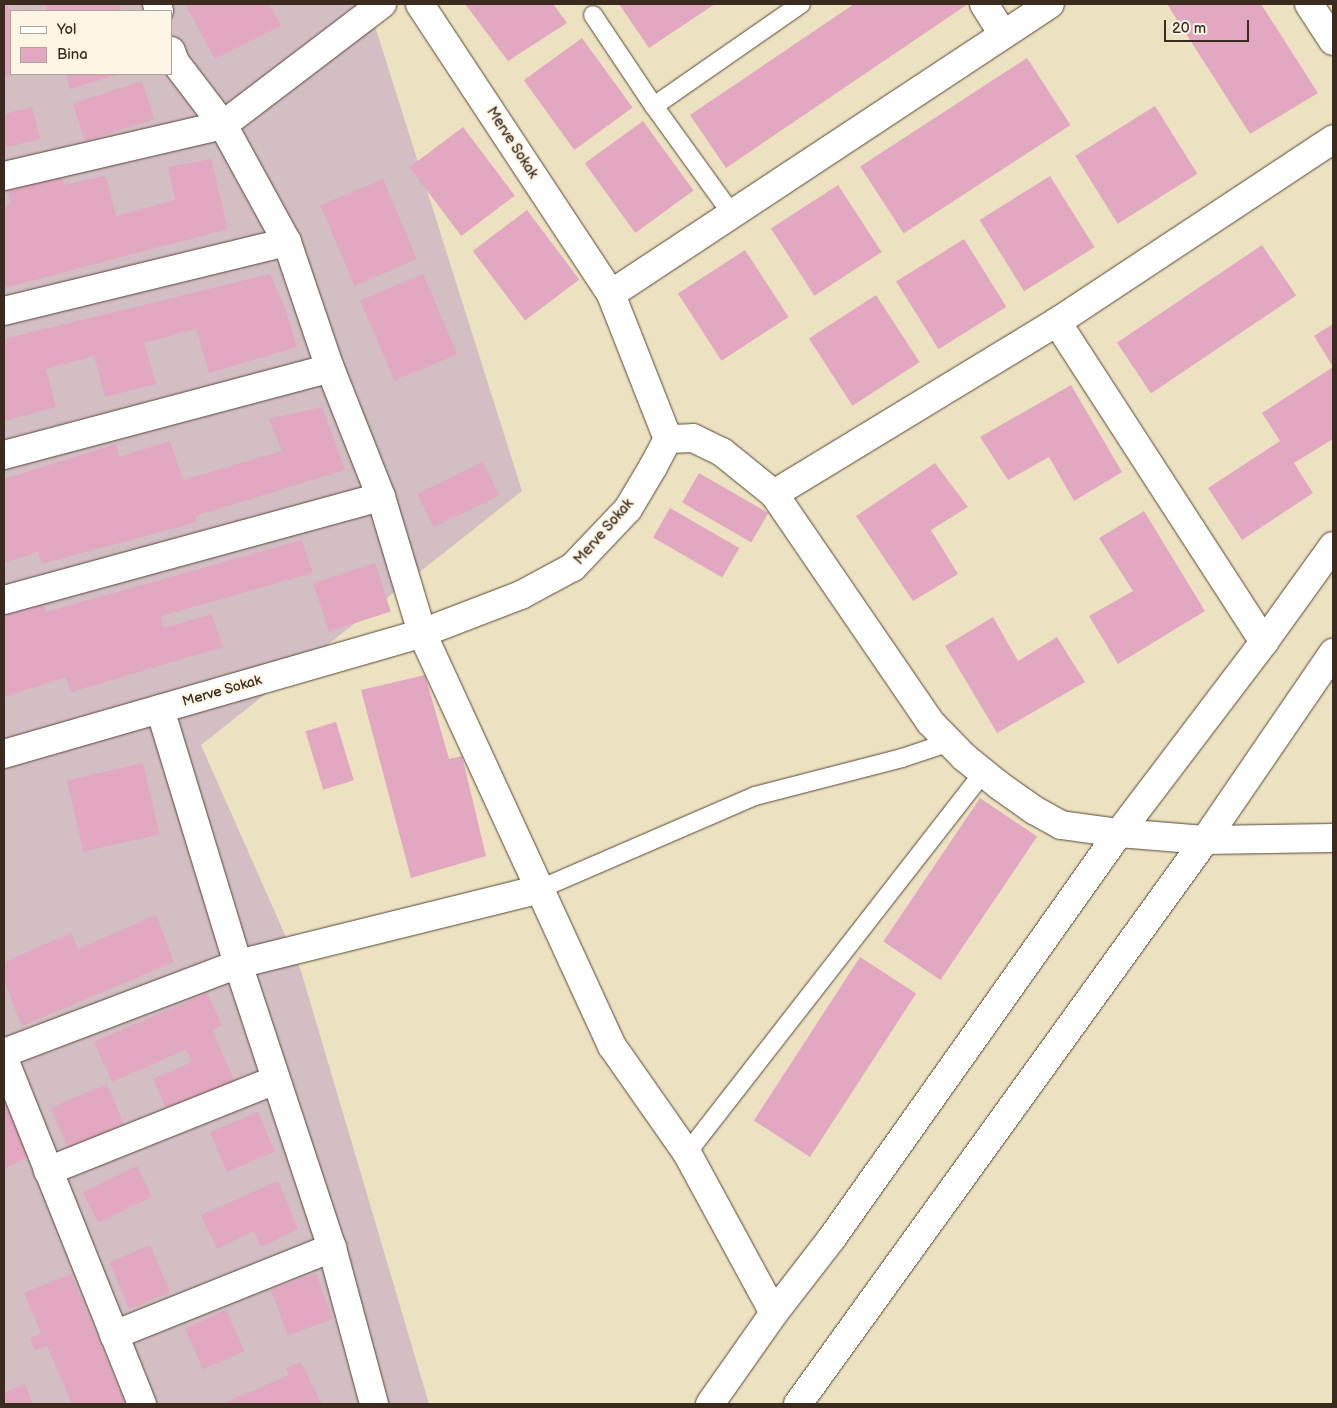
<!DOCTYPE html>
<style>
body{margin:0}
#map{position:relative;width:1337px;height:1408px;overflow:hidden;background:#ece2c1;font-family:"Balsamiq Sans",sans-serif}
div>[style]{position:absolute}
.industrial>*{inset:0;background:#d2bec3}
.building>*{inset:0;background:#e2a8c2;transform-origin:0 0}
.roads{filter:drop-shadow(0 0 1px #564636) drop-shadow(0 0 1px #564636)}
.service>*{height:18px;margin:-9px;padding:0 9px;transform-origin:9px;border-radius:9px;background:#fff}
.minor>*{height:28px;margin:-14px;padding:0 14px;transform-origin:14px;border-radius:14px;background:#fff}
.secondary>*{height:28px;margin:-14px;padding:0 14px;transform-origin:14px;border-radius:14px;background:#fff}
span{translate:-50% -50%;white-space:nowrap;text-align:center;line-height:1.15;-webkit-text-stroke:4.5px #fcf5e5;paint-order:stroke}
.street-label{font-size:14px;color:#3b2a1e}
.frame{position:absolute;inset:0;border:5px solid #3b2a1e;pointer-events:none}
.legend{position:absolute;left:10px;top:10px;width:162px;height:65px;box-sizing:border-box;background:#fcf5e5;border:1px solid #afa495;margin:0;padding:6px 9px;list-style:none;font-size:15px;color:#3b2a1e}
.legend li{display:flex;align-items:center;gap:10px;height:25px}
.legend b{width:25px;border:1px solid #afa495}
.scale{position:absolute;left:1164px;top:20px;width:85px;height:22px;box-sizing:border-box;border:2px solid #3b2a1e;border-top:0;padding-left:6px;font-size:15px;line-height:18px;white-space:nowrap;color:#3b2a1e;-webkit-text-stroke:4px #fcf5e5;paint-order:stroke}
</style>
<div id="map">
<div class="industrial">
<div style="clip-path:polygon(evenodd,4px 4px,368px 4px,522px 491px,201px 745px,301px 971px,429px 1404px,4px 1404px,4px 4px,11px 11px,171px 11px,171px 74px,11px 74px,11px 11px)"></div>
</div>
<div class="building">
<div style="clip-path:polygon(4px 4px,8px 4px,11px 18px,11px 75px,4px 77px)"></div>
<div style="left:46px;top:4px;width:74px;height:7px"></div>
<div style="clip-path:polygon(185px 4px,269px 4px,281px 26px,215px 59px)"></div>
<div style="clip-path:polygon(465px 4px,553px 4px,567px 23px,508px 61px)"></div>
<div style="clip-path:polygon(619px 4px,715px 4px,649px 48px)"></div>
<div style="clip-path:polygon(854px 4px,968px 4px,726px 168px,690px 115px)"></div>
<div style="clip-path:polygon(1167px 4px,1261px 4px,1318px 93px,1250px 134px)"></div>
<div style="left:582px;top:38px;width:86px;height:72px;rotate:54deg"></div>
<div style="left:1027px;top:58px;width:80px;height:199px;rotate:57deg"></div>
<div style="clip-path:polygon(66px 74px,119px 74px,70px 89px)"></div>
<div style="left:142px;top:81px;width:40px;height:73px;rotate:72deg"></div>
<div style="left:1155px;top:106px;width:80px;height:94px;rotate:58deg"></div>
<div style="clip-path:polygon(32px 107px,40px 139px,4px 148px,4px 114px)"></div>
<div style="left:643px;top:121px;width:86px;height:72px;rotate:54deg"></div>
<div style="left:463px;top:127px;width:86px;height:67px;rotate:53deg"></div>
<div style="clip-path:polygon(211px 159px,228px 229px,4px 288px,4px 206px,11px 204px,8px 190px,63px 176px,64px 185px,106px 176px,116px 216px,175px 200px,168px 167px)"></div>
<div style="left:1050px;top:176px;width:84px;height:83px;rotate:58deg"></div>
<div style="left:383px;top:179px;width:87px;height:68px;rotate:67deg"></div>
<div style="left:838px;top:185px;width:80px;height:80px;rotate:57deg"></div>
<div style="left:527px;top:210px;width:87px;height:68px;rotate:53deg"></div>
<div style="left:964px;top:239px;width:80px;height:80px;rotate:58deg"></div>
<div style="left:1262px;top:245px;width:61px;height:175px;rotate:56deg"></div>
<div style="left:745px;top:250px;width:80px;height:80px;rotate:57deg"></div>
<div style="clip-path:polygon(270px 274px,284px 305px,297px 347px,209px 373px,196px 329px,144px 343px,156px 384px,105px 397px,94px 356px,46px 369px,56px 407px,4px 421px,4px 339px)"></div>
<div style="left:423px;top:274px;width:87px;height:68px;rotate:67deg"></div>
<div style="left:876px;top:295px;width:80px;height:80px;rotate:57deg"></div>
<div style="clip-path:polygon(1333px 324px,1333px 367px,1314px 336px)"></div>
<div style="clip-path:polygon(1333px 367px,1333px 439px,1294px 463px,1313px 493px,1242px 540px,1208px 488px,1280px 441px,1262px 413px)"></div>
<div style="clip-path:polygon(1071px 385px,1122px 472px,1074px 501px,1049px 457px,1008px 480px,980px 437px)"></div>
<div style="clip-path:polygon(322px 407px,345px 470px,195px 516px,197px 522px,42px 564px,38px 552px,4px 563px,4px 479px,116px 444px,119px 457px,170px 441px,183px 480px,282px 451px,269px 419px)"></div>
<div style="left:483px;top:462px;width:37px;height:73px;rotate:64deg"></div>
<div style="clip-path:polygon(935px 463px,968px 507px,931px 530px,958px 574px,913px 601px,856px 516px)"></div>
<div style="left:699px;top:473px;width:80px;height:34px;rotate:30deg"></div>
<div style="left:670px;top:508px;width:80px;height:34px;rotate:30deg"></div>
<div style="clip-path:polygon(1144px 511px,1205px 611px,1118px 664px,1089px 616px,1133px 591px,1099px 538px)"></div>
<div style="clip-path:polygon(302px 540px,313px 573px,161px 616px,164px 628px,212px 614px,223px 647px,71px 692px,66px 677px,4px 697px,4px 615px,43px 603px,46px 612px)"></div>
<div style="left:375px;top:563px;width:51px;height:65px;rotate:72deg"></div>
<div style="clip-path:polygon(993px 617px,1018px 661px,1057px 637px,1085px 682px,997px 733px,945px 646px)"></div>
<div style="clip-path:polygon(425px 675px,449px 759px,462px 756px,486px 856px,411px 878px,361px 690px)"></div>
<div style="left:336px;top:722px;width:61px;height:32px;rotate:73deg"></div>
<div style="left:143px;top:763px;width:73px;height:78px;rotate:77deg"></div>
<div style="left:980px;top:798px;width:69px;height:173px;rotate:34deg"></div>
<div style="clip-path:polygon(156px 915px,174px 962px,22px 1026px,4px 981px,4px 962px,71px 933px,78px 949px)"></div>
<div style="left:860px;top:957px;width:67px;height:195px;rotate:33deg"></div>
<div style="clip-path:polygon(207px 993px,222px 1025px,212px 1030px,235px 1082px,168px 1113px,153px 1079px,192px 1062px,186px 1049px,112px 1082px,94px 1042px)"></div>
<div style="left:107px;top:1084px;width:46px;height:61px;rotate:67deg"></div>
<div style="clip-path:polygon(4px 1102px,30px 1156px,4px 1169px)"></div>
<div style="left:258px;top:1112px;width:43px;height:52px;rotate:67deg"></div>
<div style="left:137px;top:1166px;width:34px;height:60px;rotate:64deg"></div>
<div style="clip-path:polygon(278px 1181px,298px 1229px,261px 1247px,254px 1231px,217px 1249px,201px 1215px)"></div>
<div style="left:150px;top:1245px;width:51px;height:44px;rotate:67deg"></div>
<div style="left:316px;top:1273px;width:49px;height:48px;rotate:70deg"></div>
<div style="clip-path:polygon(71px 1274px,88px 1313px,125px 1404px,72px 1404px,47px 1346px,35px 1350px,30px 1338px,41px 1333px,24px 1293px)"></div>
<div style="left:226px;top:1310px;width:45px;height:45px;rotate:66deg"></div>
<div style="clip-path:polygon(301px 1362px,322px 1404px,222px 1404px,289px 1375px,286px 1368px)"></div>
<div style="clip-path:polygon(25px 1384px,33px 1404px,4px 1404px,4px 1393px)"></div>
</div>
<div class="roads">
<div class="service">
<div style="left:593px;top:15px;width:110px;rotate:56.2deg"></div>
<div style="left:654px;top:106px;width:133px;rotate:54.2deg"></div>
<div style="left:654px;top:106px;width:179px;rotate:-34.8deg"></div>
<div style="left:540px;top:889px;width:234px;rotate:-23.4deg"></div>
<div style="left:755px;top:796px;width:152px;rotate:-14.5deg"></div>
<div style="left:902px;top:758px;width:51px;rotate:-18.4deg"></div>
<div style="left:687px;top:1153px;width:482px;rotate:-52.1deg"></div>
</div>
<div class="minor">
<div style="left:157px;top:4px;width:7px;rotate:74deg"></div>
<div style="left:984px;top:4px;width:36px;rotate:58deg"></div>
<div style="left:1309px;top:4px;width:44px;rotate:57deg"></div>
<div style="left:171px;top:51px;width:12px;rotate:70deg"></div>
<div style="left:175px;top:62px;width:79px;rotate:52.7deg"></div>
<div style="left:223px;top:125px;width:133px;rotate:61.3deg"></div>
<div style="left:287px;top:242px;width:133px;rotate:71.2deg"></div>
<div style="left:330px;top:368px;width:139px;rotate:68.4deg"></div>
<div style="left:381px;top:497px;width:142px;rotate:73.2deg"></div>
<div style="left:422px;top:633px;width:455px;rotate:65.3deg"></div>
<div style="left:612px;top:1046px;width:131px;rotate:55deg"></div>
<div style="left:687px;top:1153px;width:182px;rotate:61.5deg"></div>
<div style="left:4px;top:176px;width:225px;rotate:-13.1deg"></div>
<div style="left:223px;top:125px;width:200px;rotate:-37.3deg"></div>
<div style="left:611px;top:294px;width:526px;rotate:-33.45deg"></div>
<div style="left:4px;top:311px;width:291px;rotate:-13.7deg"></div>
<div style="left:1057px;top:322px;width:381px;rotate:57.1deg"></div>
<div style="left:668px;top:439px;width:25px;rotate:-2deg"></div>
<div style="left:693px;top:438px;width:32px;rotate:26deg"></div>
<div style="left:722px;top:452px;width:67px;rotate:38.9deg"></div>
<div style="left:774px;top:494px;width:276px;rotate:55.6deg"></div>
<div style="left:930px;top:722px;width:49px;rotate:45.8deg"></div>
<div style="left:964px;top:757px;width:46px;rotate:38.9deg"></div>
<div style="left:1000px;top:786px;width:42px;rotate:35.2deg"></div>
<div style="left:1034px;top:810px;width:31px;rotate:29deg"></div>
<div style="left:1061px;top:825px;width:59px;rotate:7.9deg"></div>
<div style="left:1119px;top:833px;width:86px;rotate:4.7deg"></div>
<div style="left:1205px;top:840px;width:128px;rotate:-0.9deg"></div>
<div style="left:4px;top:455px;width:337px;rotate:-14.9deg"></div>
<div style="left:774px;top:494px;width:331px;rotate:-31.3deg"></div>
<div style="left:1057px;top:322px;width:331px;rotate:-33.5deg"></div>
<div style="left:4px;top:600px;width:391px;rotate:-15.3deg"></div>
<div style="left:160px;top:709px;width:267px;rotate:73deg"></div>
<div style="left:238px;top:964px;width:299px;rotate:71.7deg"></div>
<div style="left:332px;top:1248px;width:162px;rotate:74.9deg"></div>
<div style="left:4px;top:754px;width:435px;rotate:-16.1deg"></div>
<div style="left:422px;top:633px;width:106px;rotate:-21deg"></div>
<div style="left:521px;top:595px;width:59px;rotate:-28.3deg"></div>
<div style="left:573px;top:567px;width:80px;rotate:-46.5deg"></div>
<div style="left:628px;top:509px;width:49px;rotate:-59.2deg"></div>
<div style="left:653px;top:467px;width:32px;rotate:-62deg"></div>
<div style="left:668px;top:439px;width:156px;rotate:-111.5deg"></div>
<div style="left:611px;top:294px;width:347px;rotate:-123.4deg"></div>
<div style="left:4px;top:1053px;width:250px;rotate:-20.8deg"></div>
<div style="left:238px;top:964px;width:311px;rotate:-13.9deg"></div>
<div style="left:4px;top:1059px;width:372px;rotate:68.2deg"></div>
<div style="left:48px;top:1171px;width:245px;rotate:-21.8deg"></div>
<div style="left:114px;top:1335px;width:235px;rotate:-21.8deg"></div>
</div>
<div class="secondary">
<div style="left:710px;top:1404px;width:111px;rotate:-54.9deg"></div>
<div style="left:774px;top:1313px;width:95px;rotate:-52.3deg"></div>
<div style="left:832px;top:1238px;width:496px;rotate:-54.7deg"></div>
<div style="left:1119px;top:833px;width:240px;rotate:-52.8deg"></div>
<div style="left:1264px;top:642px;width:118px;rotate:-54.3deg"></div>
<div style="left:798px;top:1404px;width:696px;rotate:-54.18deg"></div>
<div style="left:1205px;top:840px;width:227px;rotate:-55.6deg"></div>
</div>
</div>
<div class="street-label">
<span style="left:512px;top:143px;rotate:57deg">Merve Sokak</span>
<span style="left:604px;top:532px;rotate:-49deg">Merve Sokak</span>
<span style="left:222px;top:691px;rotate:-16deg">Merve Sokak</span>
</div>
<div class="frame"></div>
<ul class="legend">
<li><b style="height:6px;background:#fff"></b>Yol</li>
<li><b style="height:14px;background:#e2a8c2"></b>Bina</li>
</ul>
<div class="scale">20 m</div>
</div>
